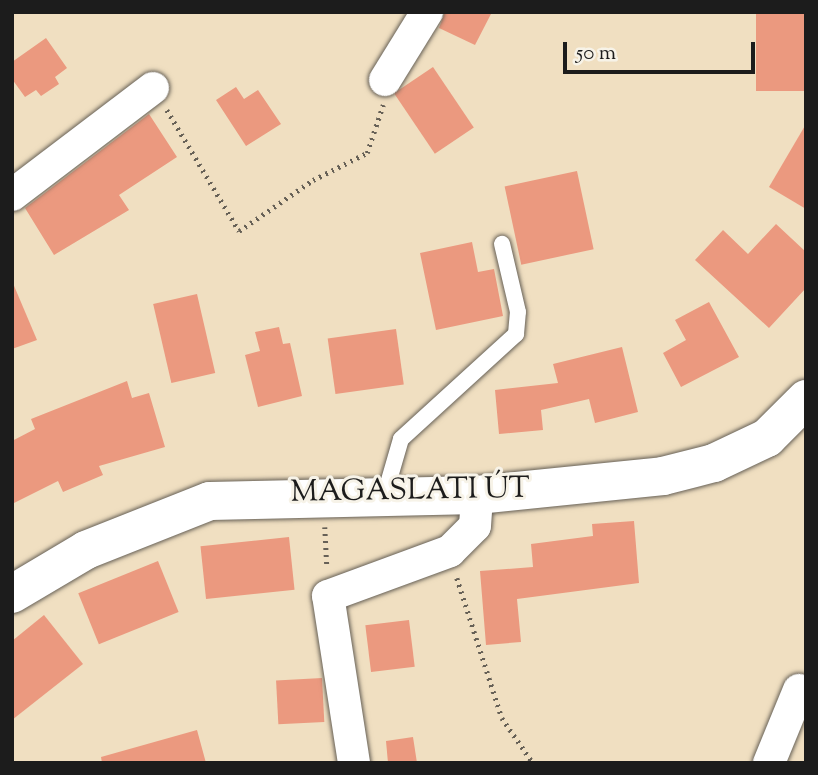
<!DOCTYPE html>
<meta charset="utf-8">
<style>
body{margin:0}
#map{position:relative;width:818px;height:775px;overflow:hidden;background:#f0dfc1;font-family:"Sorts Mill Goudy",serif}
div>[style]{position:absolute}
.building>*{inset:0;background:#eb997f;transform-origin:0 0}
.path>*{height:4.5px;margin-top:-2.25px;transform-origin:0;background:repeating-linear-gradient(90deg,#666056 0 2px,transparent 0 7px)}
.roads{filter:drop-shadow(0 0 2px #666056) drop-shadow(0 0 2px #666056)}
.lane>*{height:16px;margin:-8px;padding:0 8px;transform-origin:8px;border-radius:8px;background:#fff}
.street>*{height:32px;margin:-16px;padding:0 16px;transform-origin:16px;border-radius:16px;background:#fff}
.secondary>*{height:38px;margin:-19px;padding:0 19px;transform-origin:19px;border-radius:19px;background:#fff}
span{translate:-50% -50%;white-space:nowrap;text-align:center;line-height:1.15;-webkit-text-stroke:6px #f7f3e8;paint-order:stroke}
.street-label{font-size:30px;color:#1c1c1c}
.frame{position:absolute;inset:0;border:14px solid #1c1c1c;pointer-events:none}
.scale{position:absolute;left:563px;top:42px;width:192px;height:32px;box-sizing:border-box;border:4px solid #1c1c1c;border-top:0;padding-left:9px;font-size:21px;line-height:24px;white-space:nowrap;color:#1c1c1c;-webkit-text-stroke:5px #f7f3e8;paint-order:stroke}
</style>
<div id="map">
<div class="building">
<div style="clip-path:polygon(445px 12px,492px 12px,475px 45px,439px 28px)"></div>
<div style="left:756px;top:12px;width:50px;height:79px"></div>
<div style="clip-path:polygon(46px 38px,67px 68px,55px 77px,59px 84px,41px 96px,36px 90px,25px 97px,12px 79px,12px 62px)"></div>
<div style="left:433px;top:67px;width:73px;height:47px;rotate:56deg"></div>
<div style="clip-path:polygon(236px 87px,244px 99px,258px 90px,281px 124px,246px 146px,216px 100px)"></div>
<div style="clip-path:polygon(149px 114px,177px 157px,119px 195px,129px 210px,54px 255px,25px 208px)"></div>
<div style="clip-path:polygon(806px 124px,806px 209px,769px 187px)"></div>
<div style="left:577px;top:171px;width:80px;height:74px;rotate:78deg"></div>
<div style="clip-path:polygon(776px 224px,806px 252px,806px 288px,769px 328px,695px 260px,723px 230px,748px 254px)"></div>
<div style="clip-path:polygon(472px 242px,478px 272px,494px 269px,503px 316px,436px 330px,420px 253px)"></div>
<div style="clip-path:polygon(12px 281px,37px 340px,12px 349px)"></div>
<div style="left:197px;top:294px;width:81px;height:45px;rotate:77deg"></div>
<div style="clip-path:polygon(709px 302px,739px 357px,681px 387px,663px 353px,686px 340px,675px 320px)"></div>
<div style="clip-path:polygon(279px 327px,283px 344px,290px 343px,302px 396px,258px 407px,245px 355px,260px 351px,255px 332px)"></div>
<div style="left:396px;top:329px;width:56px;height:69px;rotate:82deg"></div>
<div style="clip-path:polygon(622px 347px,638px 412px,595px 423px,589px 399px,541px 410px,543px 430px,499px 434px,495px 390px,558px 383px,553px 364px)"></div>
<div style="clip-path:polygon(127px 381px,132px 398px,149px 393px,165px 447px,99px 466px,103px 475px,63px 492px,58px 481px,12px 504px,12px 441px,35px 429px,31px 419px)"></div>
<div style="clip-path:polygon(634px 521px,639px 583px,517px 599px,521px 642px,486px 645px,480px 571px,533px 567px,531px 544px,593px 536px,592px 524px)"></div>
<div style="left:289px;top:537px;width:53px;height:89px;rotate:84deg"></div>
<div style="left:158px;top:561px;width:55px;height:86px;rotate:68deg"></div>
<div style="clip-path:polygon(44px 615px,83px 664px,12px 720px,12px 641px)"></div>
<div style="left:409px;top:620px;width:47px;height:44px;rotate:83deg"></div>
<div style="left:322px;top:678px;width:44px;height:46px;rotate:87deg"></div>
<div style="clip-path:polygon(197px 730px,206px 763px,102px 763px,101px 757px)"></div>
<div style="clip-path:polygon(413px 737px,417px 763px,388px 763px,386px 741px)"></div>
</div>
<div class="path">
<div style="left:167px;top:110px;width:141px;rotate:59.2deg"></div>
<div style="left:239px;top:231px;width:90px;rotate:-34.6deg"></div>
<div style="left:313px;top:180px;width:60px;rotate:-26.6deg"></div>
<div style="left:367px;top:153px;width:51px;rotate:-71.6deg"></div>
<div style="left:325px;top:527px;width:40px;rotate:87.1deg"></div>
<div style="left:457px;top:578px;width:147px;rotate:72.2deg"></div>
<div style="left:502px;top:718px;width:55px;rotate:55.4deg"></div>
</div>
<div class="roads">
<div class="lane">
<div style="left:385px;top:494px;width:57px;rotate:-73.8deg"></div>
<div style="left:401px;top:439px;width:156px;rotate:-42.4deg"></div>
<div style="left:516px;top:334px;width:22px;rotate:-85deg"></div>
<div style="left:518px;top:312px;width:70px;rotate:-103.2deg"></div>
</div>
<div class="street">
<div style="left:385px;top:80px;width:80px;rotate:-58.3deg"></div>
<div style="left:12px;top:195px;width:177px;rotate:-37.2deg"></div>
<div style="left:354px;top:763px;width:169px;rotate:-98.8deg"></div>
<div style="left:328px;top:596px;width:130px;rotate:-20.2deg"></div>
<div style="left:450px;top:551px;width:35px;rotate:-45deg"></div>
<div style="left:475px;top:526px;width:31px;rotate:-86deg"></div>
<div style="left:769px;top:763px;width:79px;rotate:-67.7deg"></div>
</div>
<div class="secondary">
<div style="left:12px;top:594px;width:86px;rotate:-30.7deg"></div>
<div style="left:86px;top:550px;width:133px;rotate:-21.6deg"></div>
<div style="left:210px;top:501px;width:267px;rotate:-1.3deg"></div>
<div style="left:477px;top:495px;width:187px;rotate:-5.8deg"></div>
<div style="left:663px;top:476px;width:53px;rotate:-14.3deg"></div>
<div style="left:714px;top:463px;width:59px;rotate:-25.3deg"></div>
<div style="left:767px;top:438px;width:55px;rotate:-45deg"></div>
</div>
</div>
<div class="street-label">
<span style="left:410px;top:492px;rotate:-1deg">MAGASLATI ÚT</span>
</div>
<div class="frame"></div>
<div class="scale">50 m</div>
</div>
